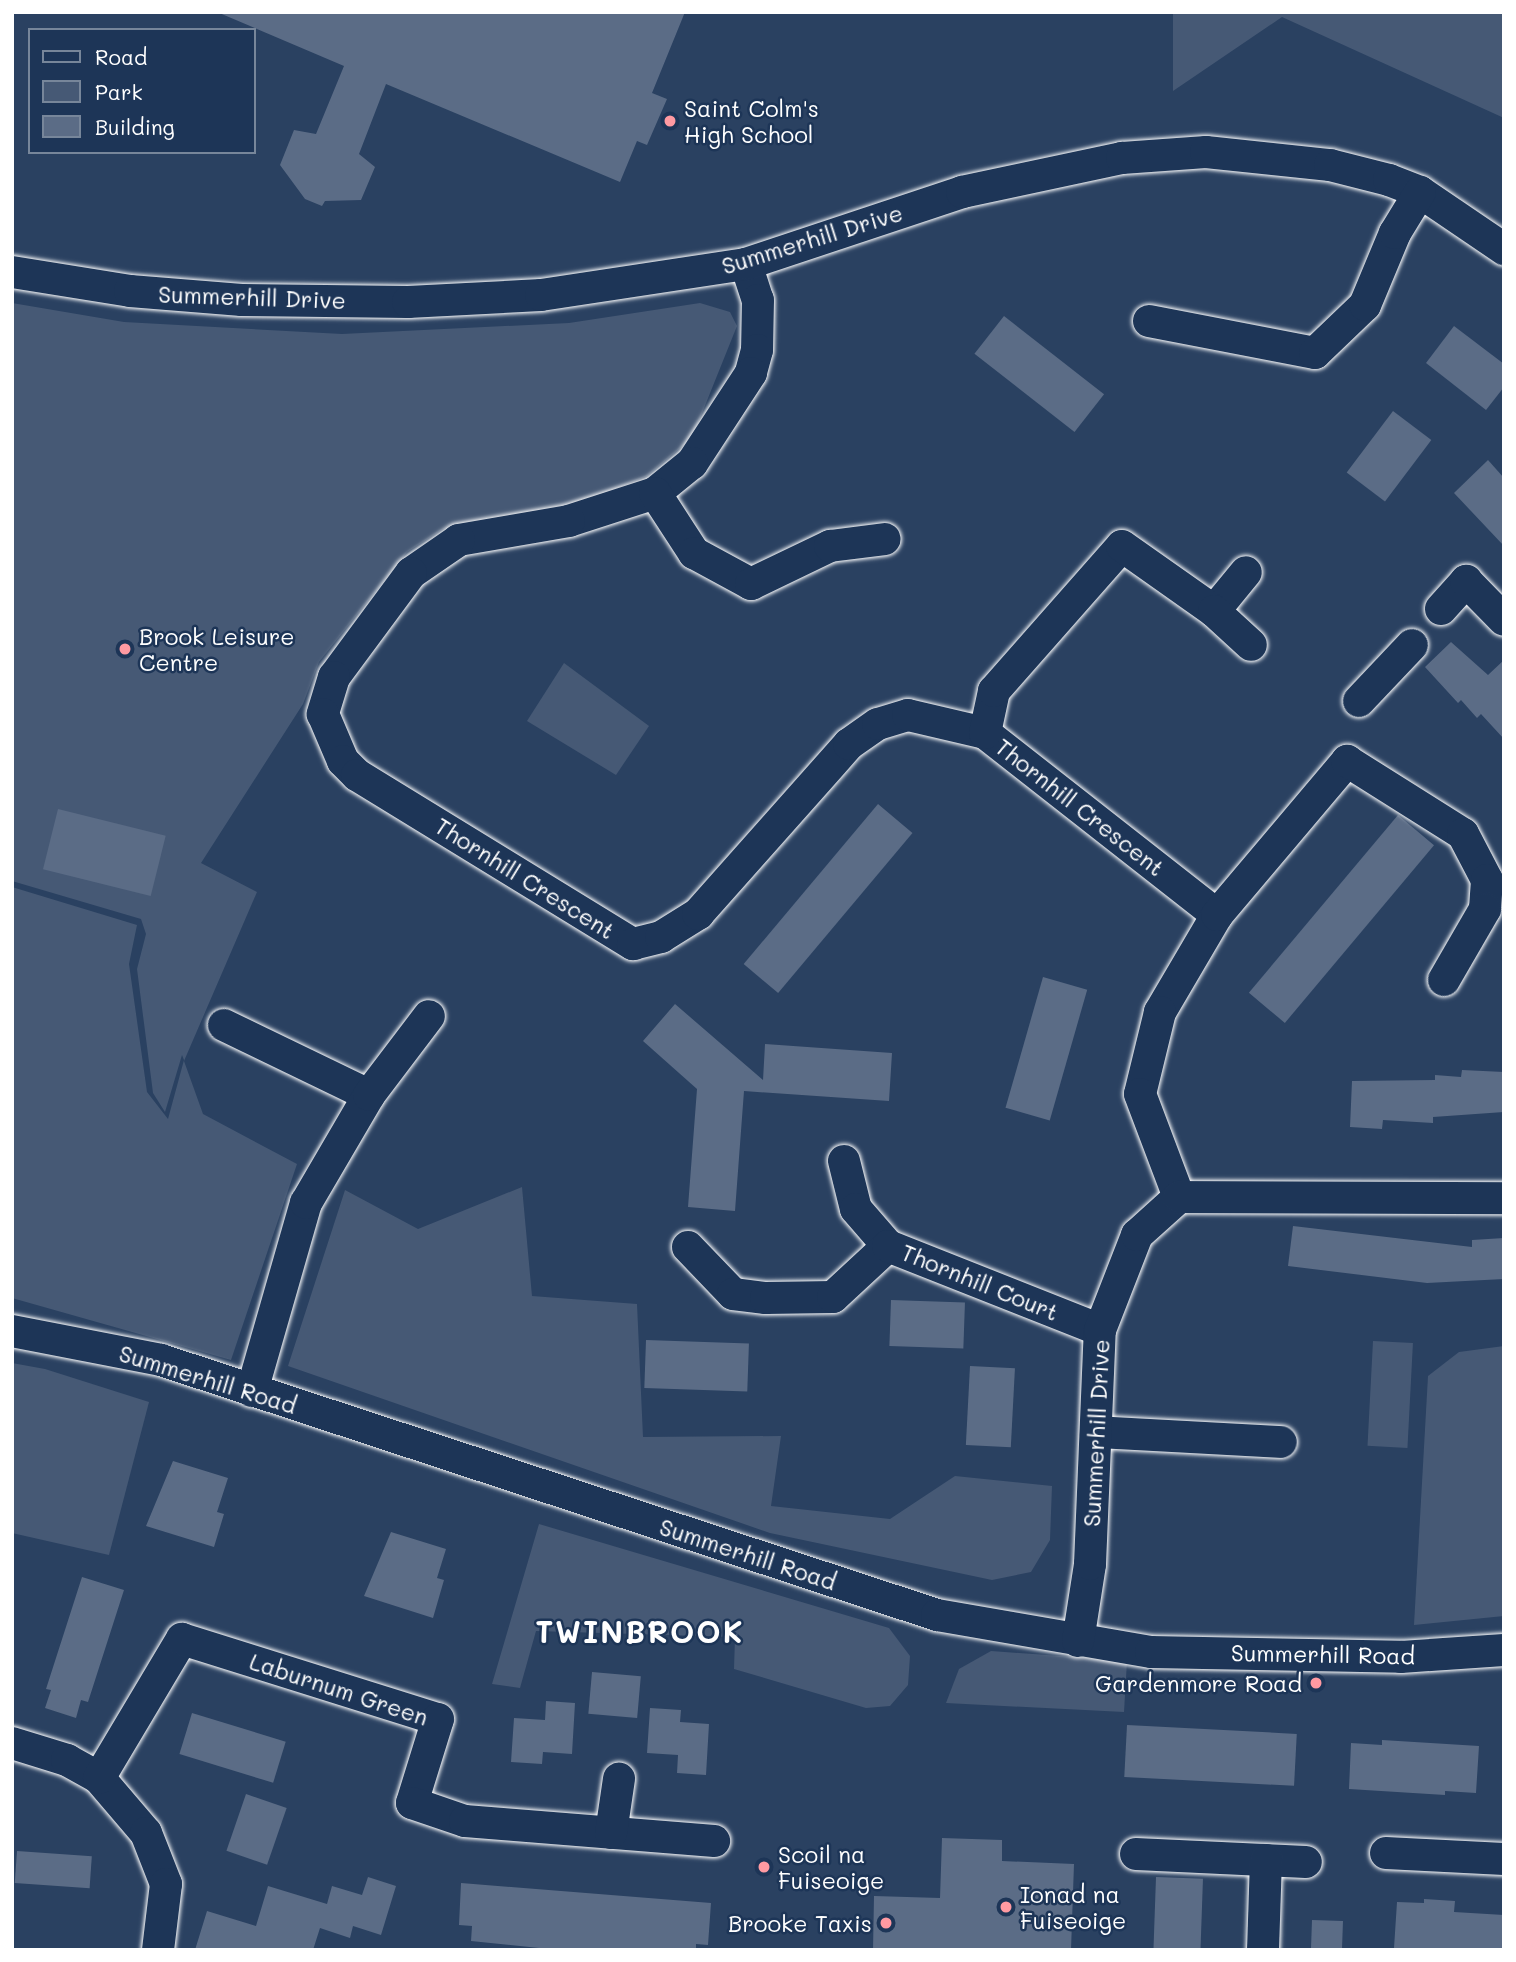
<!DOCTYPE html>
<style>
body{margin:0}
#map{position:relative;width:1516px;height:1962px;overflow:hidden;background:#2a4161;font-family:Mali,sans-serif}
div>[style]{position:absolute}
.green>*{inset:0;background:#465975;transform-origin:0 0}
.building>*{inset:0;background:#5b6c86;transform-origin:0 0}
.roads{filter:drop-shadow(0 0 2px #fff) drop-shadow(0 0 2px #fff)}
.street>*{height:32px;margin:-16px;padding:0 16px;transform-origin:16px;border-radius:16px;background:#1d3557}
.dots>*{width:19px;height:19px;translate:-50% -50%;box-sizing:border-box;border:4px solid #1d3557;border-radius:50%}
span{translate:-50% -50%;white-space:nowrap;text-align:center;line-height:1.15;-webkit-text-stroke:5px #1d3557;paint-order:stroke}
.poi-label{font-size:23px;color:#fff}
.left{translate:0 -50%;text-align:left}
.right{translate:-100% -50%;text-align:right}
.street-label{font-size:23px;color:#fff}
.district-label{font-size:30px;color:#fff;font-weight:700;letter-spacing:2px}
.frame{position:absolute;inset:0;border:14px solid #fff;pointer-events:none}
.legend{position:absolute;left:28px;top:28px;width:228px;height:126px;box-sizing:border-box;background:#1d3557;border:2px solid #77869a;margin:0;padding:9px 12px;list-style:none;font-size:21px;color:#fff}
.legend li{display:flex;align-items:center;gap:14px;height:35px}
.legend b{width:35px;border:2px solid #77869a}
</style>
<div id="map">
<div class="green">
<div style="clip-path:polygon(1173px 12px,1504px 12px,1504px 118px,1282px 17px,1173px 91px)"></div>
<div style="clip-path:polygon(12px 303px,124px 322px,342px 334px,569px 323px,700px 303px,730px 312px,737px 326px,692px 438px,647px 476px,584px 501px,443px 529px,407px 552px,319px 662px,303px 704px,201px 863px,257px 892px,184px 1061px,203px 1114px,297px 1164px,231px 1360px,12px 1298px,12px 887px,137px 925px,129px 964px,147px 1092px,168px 1119px,184px 1060px,182px 1055px,165px 1112px,153px 1093px,137px 969px,146px 934px,141px 919px,12px 881px)"></div>
<div style="clip-path:polygon(564px 663px,649px 726px,616px 775px,527px 721px)"></div>
<div style="clip-path:polygon(522px 1187px,532px 1296px,637px 1304px,643px 1437px,781px 1436px,771px 1506px,890px 1519px,955px 1476px,1052px 1486px,1050px 1540px,1031px 1572px,992px 1580px,770px 1533px,288px 1366px,345px 1190px,418px 1229px)"></div>
<div style="left:1373px;top:1341px;width:40px;height:105px;rotate:3deg"></div>
<div style="clip-path:polygon(1504px 1346px,1504px 1616px,1414px 1625px,1428px 1376px,1459px 1352px)"></div>
<div style="clip-path:polygon(12px 1363px,45px 1369px,149px 1402px,109px 1555px,12px 1533px)"></div>
<div style="clip-path:polygon(539px 1524px,889px 1628px,910px 1656px,908px 1685px,890px 1706px,866px 1708px,734px 1669px,735px 1637px,536px 1631px,520px 1688px,492px 1684px)"></div>
<div style="clip-path:polygon(991px 1651px,1127px 1661px,1124px 1712px,946px 1703px,959px 1669px)"></div>
</div>
<div class="building">
<div style="clip-path:polygon(217px 12px,685px 12px,652px 93px,667px 99px,647px 145px,637px 141px,620px 182px,386px 84px,359px 154px,375px 167px,361px 200px,325px 201px,322px 206px,305px 199px,280px 165px,294px 130px,316px 134px,344px 66px)"></div>
<div style="left:1004px;top:316px;width:127px;height:48px;rotate:38deg"></div>
<div style="clip-path:polygon(1454px 326px,1504px 364px,1504px 387px,1486px 410px,1426px 363px)"></div>
<div style="left:1393px;top:411px;width:48px;height:77px;rotate:37deg"></div>
<div style="clip-path:polygon(1488px 460px,1504px 478px,1504px 546px,1454px 493px)"></div>
<div style="clip-path:polygon(1451px 642px,1488px 675px,1504px 660px,1504px 739px,1481px 714px,1477px 718px,1461px 700px,1458px 703px,1425px 667px)"></div>
<div style="left:878px;top:804px;width:45px;height:209px;rotate:40deg"></div>
<div style="left:58px;top:809px;width:111px;height:62px;rotate:14deg"></div>
<div style="left:1398px;top:815px;width:47px;height:232px;rotate:40deg"></div>
<div style="left:1043px;top:977px;width:46px;height:136px;rotate:16deg"></div>
<div style="clip-path:polygon(675px 1004px,763px 1080px,765px 1044px,892px 1053px,889px 1101px,744px 1091px,735px 1211px,688px 1207px,697px 1089px,643px 1041px)"></div>
<div style="clip-path:polygon(1462px 1070px,1504px 1072px,1504px 1112px,1433px 1117px,1433px 1123px,1383px 1120px,1382px 1129px,1350px 1127px,1352px 1081px,1435px 1080px,1435px 1075px,1461px 1077px)"></div>
<div style="clip-path:polygon(1293px 1226px,1472px 1247px,1472px 1240px,1504px 1238px,1504px 1279px,1427px 1283px,1288px 1266px)"></div>
<div style="left:891px;top:1300px;width:74px;height:46px;rotate:2deg"></div>
<div style="left:646px;top:1340px;width:103px;height:48px;rotate:2deg"></div>
<div style="left:970px;top:1366px;width:45px;height:79px;rotate:3deg"></div>
<div style="clip-path:polygon(173px 1461px,228px 1478px,217px 1512px,224px 1514px,214px 1547px,146px 1526px)"></div>
<div style="clip-path:polygon(391px 1532px,446px 1549px,437px 1578px,444px 1580px,433px 1618px,364px 1596px)"></div>
<div style="clip-path:polygon(82px 1577px,124px 1590px,88px 1702px,81px 1700px,76px 1718px,45px 1708px,51px 1690px,46px 1689px)"></div>
<div style="left:592px;top:1672px;width:49px;height:42px;rotate:5deg"></div>
<div style="clip-path:polygon(546px 1701px,575px 1703px,572px 1754px,543px 1752px,542px 1764px,511px 1762px,514px 1718px,545px 1720px)"></div>
<div style="clip-path:polygon(650px 1708px,681px 1710px,680px 1722px,709px 1724px,706px 1775px,677px 1773px,678px 1755px,647px 1753px)"></div>
<div style="left:192px;top:1713px;width:98px;height:43px;rotate:17deg"></div>
<div style="left:1127px;top:1725px;width:170px;height:52px;rotate:3deg"></div>
<div style="clip-path:polygon(1382px 1740px,1479px 1746px,1476px 1793px,1445px 1791px,1445px 1795px,1349px 1789px,1351px 1743px,1382px 1745px)"></div>
<div style="left:246px;top:1794px;width:43px;height:60px;rotate:19deg"></div>
<div style="clip-path:polygon(942px 1838px,1002px 1840px,1002px 1861px,1074px 1864px,1071px 1950px,873px 1950px,874px 1896px,940px 1898px)"></div>
<div style="left:17px;top:1851px;width:75px;height:32px;rotate:4deg"></div>
<div style="clip-path:polygon(368px 1877px,396px 1886px,381px 1935px,353px 1926px,350px 1938px,320px 1928px,313px 1950px,195px 1950px,207px 1911px,256px 1926px,268px 1886px,327px 1904px,332px 1886px,362px 1895px)"></div>
<div style="left:1156px;top:1877px;width:47px;height:73px;rotate:2deg"></div>
<div style="clip-path:polygon(461px 1883px,711px 1903px,708px 1945px,696px 1944px,696px 1950px,558px 1950px,471px 1941px,472px 1926px,459px 1925px)"></div>
<div style="clip-path:polygon(1424px 1899px,1455px 1901px,1454px 1912px,1504px 1915px,1504px 1950px,1394px 1948px,1397px 1902px,1424px 1903px)"></div>
<div style="left:1312px;top:1920px;width:31px;height:30px;rotate:2deg"></div>
</div>
<div class="roads">
<div class="street">
<div style="left:746px;top:264px;width:38px;rotate:72deg"></div>
<div style="left:758px;top:300px;width:50px;rotate:91.1deg"></div>
<div style="left:757px;top:350px;width:24px;rotate:105deg"></div>
<div style="left:751px;top:373px;width:108px;rotate:123.2deg"></div>
<div style="left:692px;top:463px;width:48px;rotate:141deg"></div>
<div style="left:655px;top:493px;width:90px;rotate:162deg"></div>
<div style="left:569px;top:521px;width:112px;rotate:170.2deg"></div>
<div style="left:459px;top:540px;width:58px;rotate:145.5deg"></div>
<div style="left:411px;top:573px;width:129px;rotate:126.5deg"></div>
<div style="left:334px;top:677px;width:39px;rotate:107deg"></div>
<div style="left:323px;top:714px;width:51px;rotate:66.9deg"></div>
<div style="left:343px;top:761px;width:20px;rotate:45deg"></div>
<div style="left:357px;top:775px;width:324px;rotate:31.5deg"></div>
<div style="left:633px;top:944px;width:29px;rotate:-14deg"></div>
<div style="left:661px;top:937px;width:44px;rotate:-31.9deg"></div>
<div style="left:698px;top:914px;width:227px;rotate:-48.4deg"></div>
<div style="left:849px;top:744px;width:35px;rotate:-35deg"></div>
<div style="left:878px;top:724px;width:31px;rotate:-17deg"></div>
<div style="left:908px;top:715px;width:79px;rotate:13.2deg"></div>
<div style="left:985px;top:733px;width:295px;rotate:38.1deg"></div>
<div style="left:1217px;top:915px;width:113px;rotate:120.4deg"></div>
<div style="left:1160px;top:1012px;width:84px;rotate:103.7deg"></div>
<div style="left:1140px;top:1094px;width:110px;rotate:69.3deg"></div>
<div style="left:12px;top:272px;width:120px;rotate:9.1deg"></div>
<div style="left:130px;top:291px;width:112px;rotate:4.6deg"></div>
<div style="left:242px;top:300px;width:166px;rotate:0.7deg"></div>
<div style="left:408px;top:302px;width:133px;rotate:-3deg"></div>
<div style="left:541px;top:295px;width:207px;rotate:-8.6deg"></div>
<div style="left:746px;top:264px;width:228px;rotate:-18.4deg"></div>
<div style="left:962px;top:192px;width:164px;rotate:-12deg"></div>
<div style="left:1122px;top:158px;width:84px;rotate:-4.1deg"></div>
<div style="left:1206px;top:152px;width:125px;rotate:6deg"></div>
<div style="left:1330px;top:165px;width:61px;rotate:14.3deg"></div>
<div style="left:1389px;top:180px;width:33px;rotate:21deg"></div>
<div style="left:1420px;top:192px;width:102px;rotate:34.2deg"></div>
<div style="left:1149px;top:321px;width:169px;rotate:10.9deg"></div>
<div style="left:1315px;top:353px;width:69px;rotate:-43.8deg"></div>
<div style="left:1365px;top:305px;width:78px;rotate:-67.4deg"></div>
<div style="left:1395px;top:233px;width:48px;rotate:-58.6deg"></div>
<div style="left:655px;top:493px;width:72px;rotate:57deg"></div>
<div style="left:694px;top:553px;width:65px;rotate:28.5deg"></div>
<div style="left:751px;top:584px;width:88px;rotate:-25.7deg"></div>
<div style="left:830px;top:546px;width:55px;rotate:-7.3deg"></div>
<div style="left:1441px;top:609px;width:38px;rotate:-48deg"></div>
<div style="left:1466px;top:581px;width:54px;rotate:45.7deg"></div>
<div style="left:1214px;top:611px;width:50px;rotate:-50.6deg"></div>
<div style="left:1359px;top:701px;width:77px;rotate:-46.6deg"></div>
<div style="left:985px;top:733px;width:43px;rotate:-77.9deg"></div>
<div style="left:994px;top:691px;width:193px;rotate:-48.6deg"></div>
<div style="left:1122px;top:546px;width:113px;rotate:35.2deg"></div>
<div style="left:1214px;top:611px;width:50px;rotate:42.6deg"></div>
<div style="left:1217px;top:915px;width:202px;rotate:-49.8deg"></div>
<div style="left:1347px;top:761px;width:137px;rotate:32.2deg"></div>
<div style="left:1463px;top:834px;width:52px;rotate:62.4deg"></div>
<div style="left:1487px;top:880px;width:29px;rotate:94deg"></div>
<div style="left:1485px;top:909px;width:82px;rotate:120deg"></div>
<div style="left:224px;top:1025px;width:161px;rotate:25.8deg"></div>
<div style="left:844px;top:1161px;width:49px;rotate:76deg"></div>
<div style="left:856px;top:1209px;width:49px;rotate:49.1deg"></div>
<div style="left:688px;top:1247px;width:65px;rotate:46.2deg"></div>
<div style="left:733px;top:1294px;width:33px;rotate:7deg"></div>
<div style="left:766px;top:1298px;width:67px;rotate:-0.9deg"></div>
<div style="left:833px;top:1297px;width:75px;rotate:-42.8deg"></div>
<div style="left:888px;top:1246px;width:228px;rotate:21.6deg"></div>
<div style="left:12px;top:1331px;width:152px;rotate:11deg"></div>
<div style="left:161px;top:1360px;width:817px;rotate:18.19deg"></div>
<div style="left:937px;top:1615px;width:217px;rotate:9.8deg"></div>
<div style="left:1151px;top:1652px;width:250px;rotate:1.1deg"></div>
<div style="left:1401px;top:1657px;width:103px;rotate:-3.9deg"></div>
<div style="left:252px;top:1391px;width:196px;rotate:-74deg"></div>
<div style="left:306px;top:1203px;width:125px;rotate:-59.7deg"></div>
<div style="left:369px;top:1095px;width:99px;rotate:-52.8deg"></div>
<div style="left:1096px;top:1432px;width:185px;rotate:3.1deg"></div>
<div style="left:1078px;top:1641px;width:78px;rotate:-81.1deg"></div>
<div style="left:1090px;top:1564px;width:234px;rotate:-87.6deg"></div>
<div style="left:1100px;top:1330px;width:102px;rotate:-68.7deg"></div>
<div style="left:1137px;top:1235px;width:57px;rotate:-42.1deg"></div>
<div style="left:1179px;top:1197px;width:325px;rotate:0.2deg"></div>
<div style="left:12px;top:1743px;width:58px;rotate:17.2deg"></div>
<div style="left:67px;top:1760px;width:37px;rotate:29deg"></div>
<div style="left:99px;top:1778px;width:72px;rotate:49.5deg"></div>
<div style="left:146px;top:1833px;width:55px;rotate:68.6deg"></div>
<div style="left:166px;top:1884px;width:66px;rotate:96.9deg"></div>
<div style="left:99px;top:1778px;width:162px;rotate:-59.2deg"></div>
<div style="left:182px;top:1639px;width:268px;rotate:17.4deg"></div>
<div style="left:438px;top:1719px;width:88px;rotate:107.2deg"></div>
<div style="left:412px;top:1803px;width:56px;rotate:18.8deg"></div>
<div style="left:465px;top:1821px;width:250px;rotate:4.6deg"></div>
<div style="left:611px;top:1833px;width:55px;rotate:-81.6deg"></div>
<div style="left:1386px;top:1853px;width:118px;rotate:2.9deg"></div>
<div style="left:1136px;top:1854px;width:170px;rotate:2.7deg"></div>
<div style="left:1263px;top:1950px;width:90px;rotate:-88.1deg"></div>
</div>
</div>
<div class="dots">
<div style="left:670px;top:121px;background:#ff9aa2"></div>
<div style="left:125px;top:649px;background:#ff9aa2"></div>
<div style="left:1316px;top:1683px;background:#ff9aa2"></div>
<div style="left:764px;top:1867px;background:#ff9aa2"></div>
<div style="left:1006px;top:1907px;background:#ff9aa2"></div>
<div style="left:886px;top:1923px;background:#ff9aa2"></div>
</div>
<div class="poi-label">
<span class="left" style="left:684px;top:121px">Saint Colm's<br>High School</span>
<span class="left" style="left:139px;top:649px">Brook Leisure<br>Centre</span>
<span class="right" style="left:1302px;top:1683px">Gardenmore Road</span>
<span class="left" style="left:778px;top:1867px">Scoil na<br>Fuiseoige</span>
<span class="left" style="left:1020px;top:1907px">Ionad na<br>Fuiseoige</span>
<span class="right" style="left:872px;top:1923px">Brooke Taxis</span>
</div>
<div class="street-label">
<span style="left:812px;top:239px;rotate:-17deg">Summerhill Drive</span>
<span style="left:252px;top:297px;rotate:2deg">Summerhill Drive</span>
<span style="left:1080px;top:807px;rotate:38deg">Thornhill Crescent</span>
<span style="left:525px;top:878px;rotate:32deg">Thornhill Crescent</span>
<span style="left:980px;top:1282px;rotate:22deg">Thornhill Court</span>
<span style="left:208px;top:1379px;rotate:17deg">Summerhill Road</span>
<span style="left:1096px;top:1433px;rotate:-87deg">Summerhill Drive</span>
<span style="left:748px;top:1554px;rotate:18deg">Summerhill Road</span>
<span style="left:1323px;top:1654px;rotate:1deg">Summerhill Road</span>
<span style="left:339px;top:1689px;rotate:18deg">Laburnum Green</span>
</div>
<div class="district-label">
<span style="left:640px;top:1631px">TWINBROOK</span>
</div>
<div class="frame"></div>
<ul class="legend">
<li><b style="height:9px;background:#1d3557"></b>Road</li>
<li><b style="height:19px;background:#465975"></b>Park</li>
<li><b style="height:19px;background:#5b6c86"></b>Building</li>
</ul>
</div>
